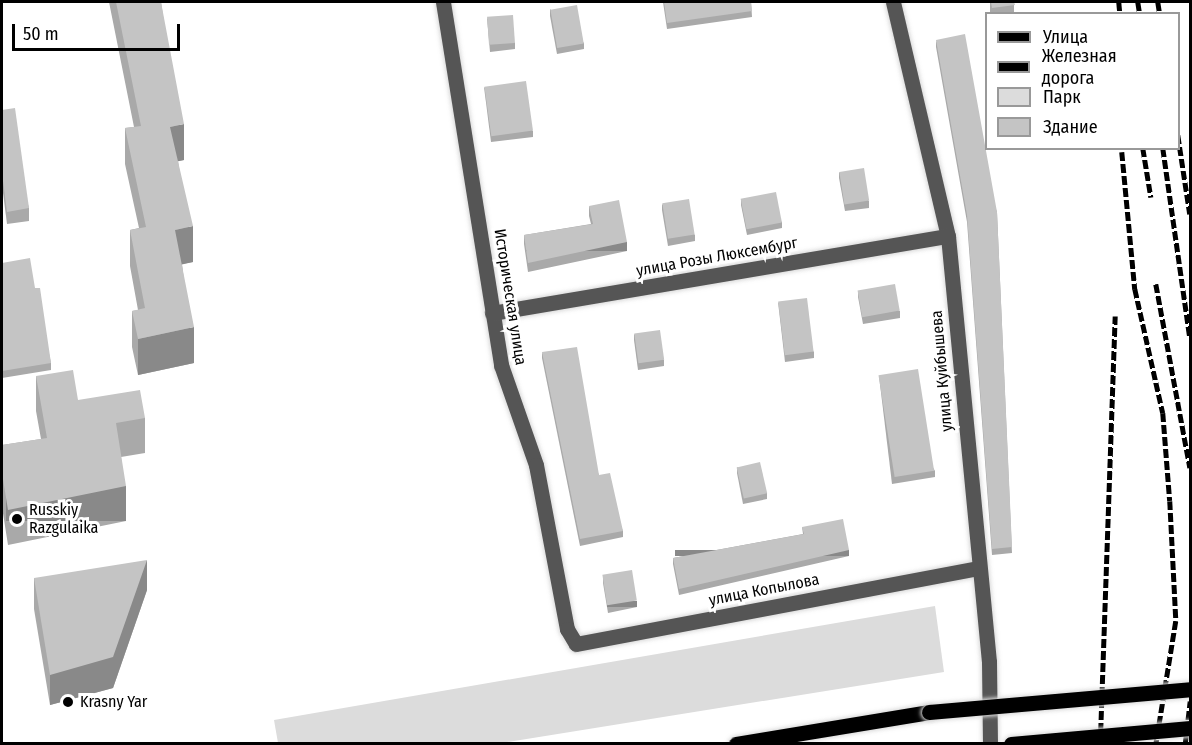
<!DOCTYPE html>
<meta charset="utf-8">
<style>
body{margin:0}
#map{position:relative;width:1192px;height:745px;overflow:hidden;background:#fff;font-family:"Fira Sans Condensed",sans-serif}
div>[style]{position:absolute}
.green>*{inset:0;background:#dcdcdc}
.roads{filter:drop-shadow(0 0 2px #dbdbdb) drop-shadow(0 0 2px #dbdbdb)}
.minor>*{height:15px;margin:-7.5px;padding:0 7.5px;transform-origin:7.5px;border-radius:7.5px;background:#555}
.major>*{height:15px;margin:-7.5px;padding:0 7.5px;transform-origin:7.5px;border-radius:7.5px;background:#000}
.rail>*{height:4.5px;margin-top:-2.25px;transform-origin:0;background:repeating-linear-gradient(90deg,#000 0 9px,transparent 0 12px)}
.bridges{filter:drop-shadow(0 0 2px #dbdbdb) drop-shadow(0 0 2px #dbdbdb)}
.major-bridge>*{height:15px;margin:-7.5px;padding:0 7.5px;transform-origin:7.5px;border-radius:7.5px;background:#000}
.wall>*{inset:0;background:#a9a9a9;transform-origin:0 0}
.shaded-wall>*{inset:0;background:#898989;transform-origin:0 0}
.building>*{inset:0;background:#c4c4c4;transform-origin:0 0}
.dots>*{width:16px;height:16px;translate:-50% -50%;box-sizing:border-box;border:3px solid #fff;border-radius:50%}
span{translate:-50% -50%;white-space:nowrap;text-align:center;line-height:1.15;-webkit-text-stroke:6px #fff;paint-order:stroke}
.street-label{font-size:16px;color:#000}
.poi-label{font-size:16px;color:#000}
.left{translate:0 -50%;text-align:left}
.frame{position:absolute;inset:0;border:3px solid #000;pointer-events:none}
.legend{position:absolute;left:985px;top:12px;width:195px;height:138px;box-sizing:border-box;background:#fff;border:2px solid #999;margin:0;padding:8px 10px;list-style:none;font-size:18px;color:#000}
.legend li{display:flex;align-items:center;gap:12px;height:30px}
.legend b{width:30px;border:2px solid #999}
.scale{position:absolute;left:12px;top:24px;width:168px;height:27px;box-sizing:border-box;border:3px solid #000;border-top:0;padding-left:8px;font-size:18px;line-height:21px;white-space:nowrap;color:#000;-webkit-text-stroke:4px #fff;paint-order:stroke}
</style>
<div id="map">
<div class="green">
<div style="clip-path:polygon(935px 606px,944px 672px,501px 743px,278px 743px,274px 720px)"></div>
</div>
<div class="roads">
<div class="minor">
<div style="left:443px;top:2px;width:368px;rotate:80.9deg"></div>
<div style="left:501px;top:365px;width:106px;rotate:70.7deg"></div>
<div style="left:536px;top:465px;width:167px;rotate:79.3deg"></div>
<div style="left:567px;top:629px;width:17px;rotate:59deg"></div>
<div style="left:576px;top:644px;width:408px;rotate:-10.7deg"></div>
<div style="left:893px;top:2px;width:240px;rotate:76.8deg"></div>
<div style="left:948px;top:236px;width:428px;rotate:84.5deg"></div>
<div style="left:989px;top:662px;width:82px;rotate:89.3deg"></div>
<div style="left:492px;top:313px;width:462px;rotate:-9.6deg"></div>
</div>
<div class="major">
<div style="left:736px;top:744px;width:196px;rotate:-9.4deg"></div>
</div>
</div>
<div class="rail">
<div style="left:1119px;top:2px;width:12px;rotate:85deg"></div>
<div style="left:1138px;top:2px;width:12px;rotate:81deg"></div>
<div style="left:1158px;top:2px;width:12px;rotate:81deg"></div>
<div style="left:1178px;top:135px;width:80px;rotate:81.4deg"></div>
<div style="left:1143px;top:148px;width:50px;rotate:80.7deg"></div>
<div style="left:1163px;top:148px;width:191px;rotate:81.9deg"></div>
<div style="left:1122px;top:152px;width:138px;rotate:84.6deg"></div>
<div style="left:1135px;top:289px;width:127px;rotate:77.3deg"></div>
<div style="left:1163px;top:413px;width:88px;rotate:85.5deg"></div>
<div style="left:1170px;top:501px;width:120px;rotate:87.1deg"></div>
<div style="left:1176px;top:621px;width:125px;rotate:99.2deg"></div>
<div style="left:1156px;top:284px;width:187px;rotate:79.5deg"></div>
<div style="left:1100px;top:744px;width:428px;rotate:-88deg"></div>
<div style="left:1185px;top:744px;width:43px;rotate:-83.4deg"></div>
</div>
<div class="bridges">
<div class="major-bridge">
<div style="left:929px;top:712px;width:262px;rotate:-5deg"></div>
<div style="left:1011px;top:744px;width:180px;rotate:-5.1deg"></div>
</div>
</div>
<div class="wall">
<div style="clip-path:polygon(109px 2px,161px 2px,184px 160px,178px 161px,193px 262px,182px 264px,194px 363px,138px 375px,132px 347px,132px 311px,138px 310px,130px 266px,130px 230px,139px 228px,125px 164px,125px 128px,134px 127px)"></div>
<div style="clip-path:polygon(663px 2px,751px 2px,752px 17px,667px 29px)"></div>
<div style="left:990px;top:2px;width:24px;height:12px"></div>
<div style="clip-path:polygon(550px 9px,584px 43px,584px 49px,557px 54px,550px 16px)"></div>
<div style="clip-path:polygon(487px 18px,515px 43px,515px 49px,490px 52px)"></div>
<div style="clip-path:polygon(936px 40px,997px 212px,1012px 553px,992px 555px,967px 222px,936px 47px)"></div>
<div style="clip-path:polygon(484px 87px,533px 131px,533px 137px,491px 142px)"></div>
<div style="clip-path:polygon(2px 110px,29px 208px,29px 221px,7px 224px,2px 185px)"></div>
<div style="clip-path:polygon(839px 172px,869px 201px,869px 208px,845px 211px,839px 178px)"></div>
<div style="clip-path:polygon(741px 199px,782px 222px,782px 228px,747px 235px,741px 205px)"></div>
<div style="clip-path:polygon(662px 204px,695px 235px,695px 241px,668px 246px,662px 210px)"></div>
<div style="clip-path:polygon(589px 206px,627px 251px,528px 272px,524px 244px,524px 235px,591px 224px,589px 216px)"></div>
<div style="clip-path:polygon(2px 263px,35px 288px,51px 363px,51px 370px,2px 378px)"></div>
<div style="clip-path:polygon(858px 291px,900px 311px,900px 318px,863px 324px,858px 297px)"></div>
<div style="clip-path:polygon(778px 302px,814px 352px,814px 358px,785px 362px)"></div>
<div style="clip-path:polygon(634px 334px,664px 360px,664px 366px,638px 370px,634px 340px)"></div>
<div style="clip-path:polygon(542px 352px,599px 475px,623px 531px,623px 537px,580px 546px,542px 358px)"></div>
<div style="clip-path:polygon(36px 376px,78px 400px,145px 418px,145px 453px,121px 457px,126px 521px,8px 545px,2px 507px,2px 445px,41px 439px,36px 411px)"></div>
<div style="clip-path:polygon(879px 376px,935px 471px,935px 477px,892px 484px)"></div>
<div style="clip-path:polygon(737px 467px,767px 493px,767px 499px,743px 504px,737px 473px)"></div>
<div style="clip-path:polygon(802px 527px,849px 556px,679px 595px,673px 564px,673px 558px,803px 534px)"></div>
<div style="clip-path:polygon(603px 576px,637px 607px,608px 613px,603px 583px)"></div>
<div style="clip-path:polygon(34px 578px,147px 590px,113px 688px,50px 705px,34px 609px)"></div>
</div>
<div class="shaded-wall">
<div style="clip-path:polygon(184px 124px,184px 160px,170px 163px,170px 127px)"></div>
<div style="clip-path:polygon(193px 226px,193px 262px,175px 266px,175px 230px)"></div>
<div style="left:627px;top:242px;width:9px;height:101px;rotate:90deg"></div>
<div style="clip-path:polygon(194px 327px,194px 363px,138px 375px,138px 339px)"></div>
<div style="left:126px;top:486px;width:35px;height:120px;rotate:90deg"></div>
<div style="left:849px;top:550px;width:6px;height:174px;rotate:90deg"></div>
<div style="clip-path:polygon(147px 560px,147px 590px,113px 688px,50px 705px,50px 675px)"></div>
<div style="left:637px;top:601px;width:6px;height:30px;rotate:90deg"></div>
</div>
<div class="building">
<div style="clip-path:polygon(116px 2px,161px 2px,184px 124px,170px 127px,193px 226px,175px 230px,194px 327px,138px 339px,132px 311px,145px 308px,130px 230px,146px 227px,125px 128px,141px 126px)"></div>
<div style="clip-path:polygon(664px 2px,751px 2px,752px 11px,667px 23px)"></div>
<div style="clip-path:polygon(991px 2px,1014px 2px,1015px 5px,992px 8px)"></div>
<div style="left:577px;top:5px;width:39px;height:27px;rotate:80deg"></div>
<div style="left:513px;top:15px;width:28px;height:26px;rotate:86deg"></div>
<div style="clip-path:polygon(965px 34px,997px 212px,1012px 547px,992px 549px,967px 215px,936px 40px)"></div>
<div style="left:526px;top:81px;width:50px;height:42px;rotate:82deg"></div>
<div style="clip-path:polygon(15px 108px,29px 208px,7px 212px,2px 173px,2px 110px)"></div>
<div style="left:864px;top:168px;width:33px;height:25px;rotate:81deg"></div>
<div style="left:776px;top:192px;width:31px;height:36px;rotate:79deg"></div>
<div style="left:689px;top:199px;width:36px;height:27px;rotate:81deg"></div>
<div style="clip-path:polygon(619px 200px,627px 242px,528px 263px,524px 235px,593px 224px,589px 206px)"></div>
<div style="clip-path:polygon(30px 258px,35px 288px,40px 288px,51px 363px,2px 371px,2px 263px)"></div>
<div style="left:895px;top:284px;width:27px;height:38px;rotate:80deg"></div>
<div style="left:807px;top:298px;width:54px;height:29px;rotate:83deg"></div>
<div style="left:660px;top:330px;width:30px;height:26px;rotate:82deg"></div>
<div style="clip-path:polygon(577px 347px,599px 475px,610px 473px,623px 531px,580px 539px,542px 352px)"></div>
<div style="left:918px;top:369px;width:103px;height:40px;rotate:81deg"></div>
<div style="clip-path:polygon(73px 370px,78px 400px,140px 390px,145px 418px,116px 423px,126px 486px,8px 510px,2px 473px,2px 445px,47px 438px,36px 376px)"></div>
<div style="left:760px;top:462px;width:32px;height:24px;rotate:77deg"></div>
<div style="clip-path:polygon(843px 519px,849px 550px,679px 589px,673px 558px,804px 534px,802px 527px)"></div>
<div style="clip-path:polygon(147px 560px,113px 657px,50px 675px,34px 578px)"></div>
<div style="left:632px;top:570px;width:31px;height:30px;rotate:81deg"></div>
</div>
<div class="dots">
<div style="left:17px;top:519px;background:#000"></div>
<div style="left:68px;top:702px;background:#000"></div>
</div>
<div class="street-label">
<span style="left:717px;top:257px;rotate:-10deg">улица Розы Люксембург</span>
<span style="left:510px;top:297px;rotate:81deg">Историческая улица</span>
<span style="left:942px;top:371px;rotate:-95deg">улица Куйбышева</span>
<span style="left:764px;top:590px;rotate:-11deg">улица Копылова</span>
</div>
<div class="poi-label">
<span class="left" style="left:29px;top:519px">Russkiy<br>Razgulaika</span>
<span class="left" style="left:80px;top:702px">Krasny Yar</span>
</div>
<div class="frame"></div>
<ul class="legend">
<li><b style="height:8px;background:#000"></b>Улица</li>
<li><b style="height:8px;background:#000"></b>Железная дорога</li>
<li><b style="height:16px;background:#dcdcdc"></b>Парк</li>
<li><b style="height:16px;background:#c4c4c4"></b>Здание</li>
</ul>
<div class="scale">50 m</div>
</div>
